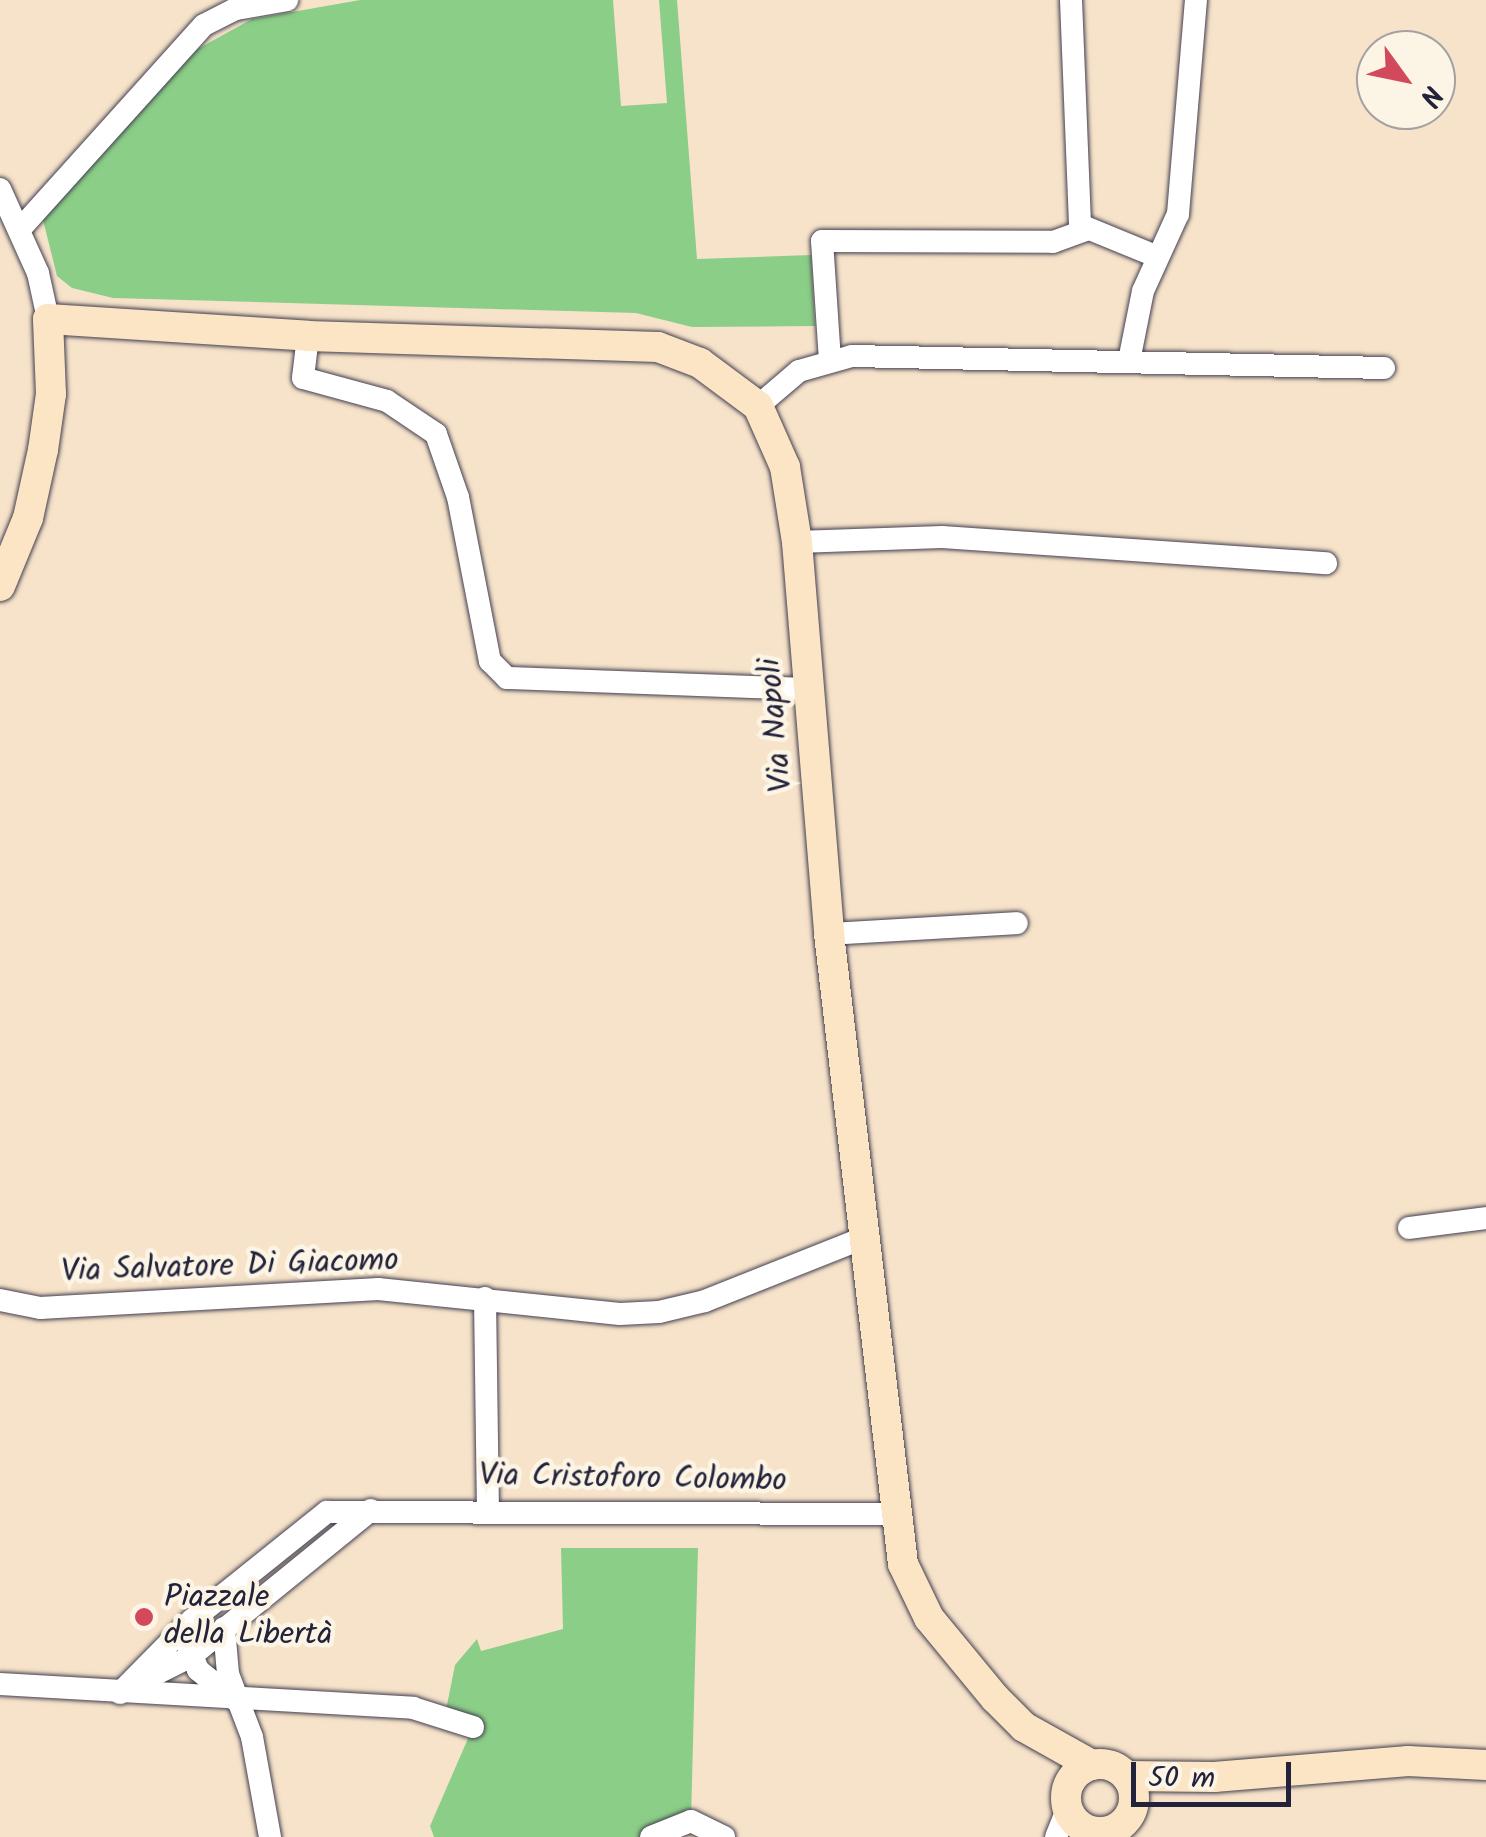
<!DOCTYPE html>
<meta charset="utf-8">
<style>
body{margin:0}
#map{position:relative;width:1486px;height:1837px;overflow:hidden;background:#f7e3ca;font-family:Kalam,sans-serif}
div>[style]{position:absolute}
.green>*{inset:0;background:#8bce87}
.roads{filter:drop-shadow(0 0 2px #423f50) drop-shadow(0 0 2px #423f50)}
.street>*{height:22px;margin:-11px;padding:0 11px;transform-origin:11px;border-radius:11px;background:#fff}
.secondary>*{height:30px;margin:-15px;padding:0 15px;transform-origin:15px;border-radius:15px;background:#fce5c4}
.secondary>.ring{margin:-15px;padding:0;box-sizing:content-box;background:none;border:30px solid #fce5c4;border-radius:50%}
.dots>*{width:28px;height:28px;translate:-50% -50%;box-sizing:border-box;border:5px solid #fcf5e5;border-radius:50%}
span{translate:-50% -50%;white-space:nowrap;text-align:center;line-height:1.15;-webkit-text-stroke:9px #fcf5e5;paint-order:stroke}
.street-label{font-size:32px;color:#22223b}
.poi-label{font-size:32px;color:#22223b}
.left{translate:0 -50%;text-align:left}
.north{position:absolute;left:1356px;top:30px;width:100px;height:100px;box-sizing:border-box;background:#fcf5e5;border:2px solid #a5a1a1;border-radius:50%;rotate:123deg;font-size:28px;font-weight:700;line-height:40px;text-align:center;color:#22223b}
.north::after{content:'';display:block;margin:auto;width:35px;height:45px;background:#d1495b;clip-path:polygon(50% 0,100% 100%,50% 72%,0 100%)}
.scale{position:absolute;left:1131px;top:1762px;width:160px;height:45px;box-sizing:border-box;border:5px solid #22223b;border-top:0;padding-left:12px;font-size:30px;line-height:35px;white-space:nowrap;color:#22223b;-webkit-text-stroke:8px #fcf5e5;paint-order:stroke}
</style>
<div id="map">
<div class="green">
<div style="clip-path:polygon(360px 0,613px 0,621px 106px,667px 103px,659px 0,677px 0,697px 259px,811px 255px,815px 326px,692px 327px,636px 313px,113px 298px,72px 288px,57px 276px,42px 216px,194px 51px,252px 19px)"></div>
<div style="clip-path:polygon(561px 1548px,698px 1548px,691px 1821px,678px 1837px,434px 1837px,430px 1826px,473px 1727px,445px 1715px,455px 1665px,477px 1639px,481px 1651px,563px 1629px)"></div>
</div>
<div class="roads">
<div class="street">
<div style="left:1071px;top:0;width:225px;rotate:87.7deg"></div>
<div style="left:1080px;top:225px;width:84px;rotate:22.3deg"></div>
<div style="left:0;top:189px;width:92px;rotate:65.7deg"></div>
<div style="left:38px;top:273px;width:47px;rotate:77.7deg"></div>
<div style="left:21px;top:228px;width:273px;rotate:-48deg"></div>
<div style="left:204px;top:25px;width:36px;rotate:-27deg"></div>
<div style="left:236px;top:9px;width:52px;rotate:-10deg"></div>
<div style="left:308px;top:336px;width:42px;rotate:96.8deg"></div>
<div style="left:303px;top:378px;width:87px;rotate:15.3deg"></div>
<div style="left:387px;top:401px;width:59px;rotate:34deg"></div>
<div style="left:436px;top:434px;width:67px;rotate:70.8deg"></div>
<div style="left:458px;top:497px;width:167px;rotate:79deg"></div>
<div style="left:490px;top:661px;width:24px;rotate:45deg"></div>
<div style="left:507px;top:678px;width:302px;rotate:2.1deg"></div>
<div style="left:830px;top:361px;width:120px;rotate:-93.8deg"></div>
<div style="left:822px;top:241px;width:231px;rotate:0.2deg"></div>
<div style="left:1053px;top:242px;width:35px;rotate:-20deg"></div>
<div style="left:1129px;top:361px;width:71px;rotate:-78.7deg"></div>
<div style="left:1143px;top:291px;width:85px;rotate:-65.6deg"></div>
<div style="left:1178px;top:214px;width:215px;rotate:-85.2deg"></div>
<div style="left:758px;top:406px;width:54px;rotate:-40.5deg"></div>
<div style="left:799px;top:371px;width:55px;rotate:-15.8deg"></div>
<div style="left:852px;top:356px;width:532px;rotate:1.29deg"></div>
<div style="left:797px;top:542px;width:145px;rotate:-2deg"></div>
<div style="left:942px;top:537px;width:385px;rotate:3.9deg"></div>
<div style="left:829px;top:934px;width:188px;rotate:-3.3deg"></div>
<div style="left:1409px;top:1228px;width:78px;rotate:-7.4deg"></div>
<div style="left:485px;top:1298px;width:212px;rotate:89.2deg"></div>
<div style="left:0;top:1300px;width:41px;rotate:11.3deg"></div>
<div style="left:40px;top:1308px;width:339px;rotate:-3.2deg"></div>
<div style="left:378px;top:1289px;width:243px;rotate:5.9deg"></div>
<div style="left:620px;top:1314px;width:39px;rotate:-3deg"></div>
<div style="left:659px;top:1312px;width:47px;rotate:-13.4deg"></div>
<div style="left:705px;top:1301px;width:175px;rotate:-21.7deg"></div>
<div style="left:224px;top:1628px;width:46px;rotate:85deg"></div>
<div style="left:228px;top:1674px;width:67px;rotate:69.1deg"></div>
<div style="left:252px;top:1737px;width:102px;rotate:79.8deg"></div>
<div style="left:188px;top:1646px;width:26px;rotate:67deg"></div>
<div style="left:198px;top:1670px;width:46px;rotate:38.9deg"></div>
<div style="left:138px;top:1683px;width:58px;rotate:-26.6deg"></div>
<div style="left:190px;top:1657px;width:233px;rotate:-39.1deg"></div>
<div style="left:0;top:1684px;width:414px;rotate:3.3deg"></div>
<div style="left:413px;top:1708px;width:63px;rotate:17.6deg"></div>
<div style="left:120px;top:1693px;width:103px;rotate:-45.4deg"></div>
<div style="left:192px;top:1620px;width:173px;rotate:-38.7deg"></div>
<div style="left:327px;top:1512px;width:567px;rotate:0.2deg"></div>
<div style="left:651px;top:1837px;width:43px;rotate:-21.8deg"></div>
<div style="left:691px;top:1821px;width:37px;rotate:26deg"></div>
<div style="left:1056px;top:1837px;width:29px;rotate:-68deg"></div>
<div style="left:1083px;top:1837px;width:12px;rotate:-24deg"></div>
<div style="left:1116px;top:1837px;width:12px;rotate:-66deg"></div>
</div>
<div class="secondary">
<div style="left:0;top:586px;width:74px;rotate:-67.6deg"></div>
<div style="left:28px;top:518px;width:70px;rotate:-77.6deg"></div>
<div style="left:43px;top:450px;width:57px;rotate:-81.9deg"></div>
<div style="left:51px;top:394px;width:75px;rotate:-92.3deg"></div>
<div style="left:48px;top:319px;width:261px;rotate:3.7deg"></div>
<div style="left:308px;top:336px;width:350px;rotate:1.8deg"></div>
<div style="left:658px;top:347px;width:45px;rotate:20.9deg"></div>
<div style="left:700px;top:363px;width:72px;rotate:36.6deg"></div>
<div style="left:758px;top:406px;width:67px;rotate:66.1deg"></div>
<div style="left:785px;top:467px;width:76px;rotate:80.9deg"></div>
<div style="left:797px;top:542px;width:393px;rotate:85.3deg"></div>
<div style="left:829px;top:934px;width:634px;rotate:83.3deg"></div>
<div style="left:903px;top:1564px;width:60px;rotate:64.3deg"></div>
<div style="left:929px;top:1618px;width:104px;rotate:50.5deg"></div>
<div style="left:995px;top:1698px;width:41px;rotate:45deg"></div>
<div style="left:1024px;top:1727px;width:78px;rotate:29.2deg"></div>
<div class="ring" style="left:1066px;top:1764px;width:38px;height:38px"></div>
<div style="left:1126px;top:1776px;width:88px;rotate:0.7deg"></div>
<div style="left:1214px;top:1777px;width:195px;rotate:-4.7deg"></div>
<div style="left:1408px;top:1761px;width:78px;rotate:2.9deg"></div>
</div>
</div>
<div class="dots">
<div style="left:144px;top:1617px;background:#d1495b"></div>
</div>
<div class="street-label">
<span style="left:777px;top:725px;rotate:-95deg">Via Napoli</span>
<span style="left:230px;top:1267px;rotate:-2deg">Via Salvatore Di Giacomo</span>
<span style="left:633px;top:1479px;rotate:1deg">Via Cristoforo Colombo</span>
</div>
<div class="poi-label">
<span class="left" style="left:164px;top:1617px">Piazzale<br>della Libertà</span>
</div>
<div class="north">N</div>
<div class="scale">50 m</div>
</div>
